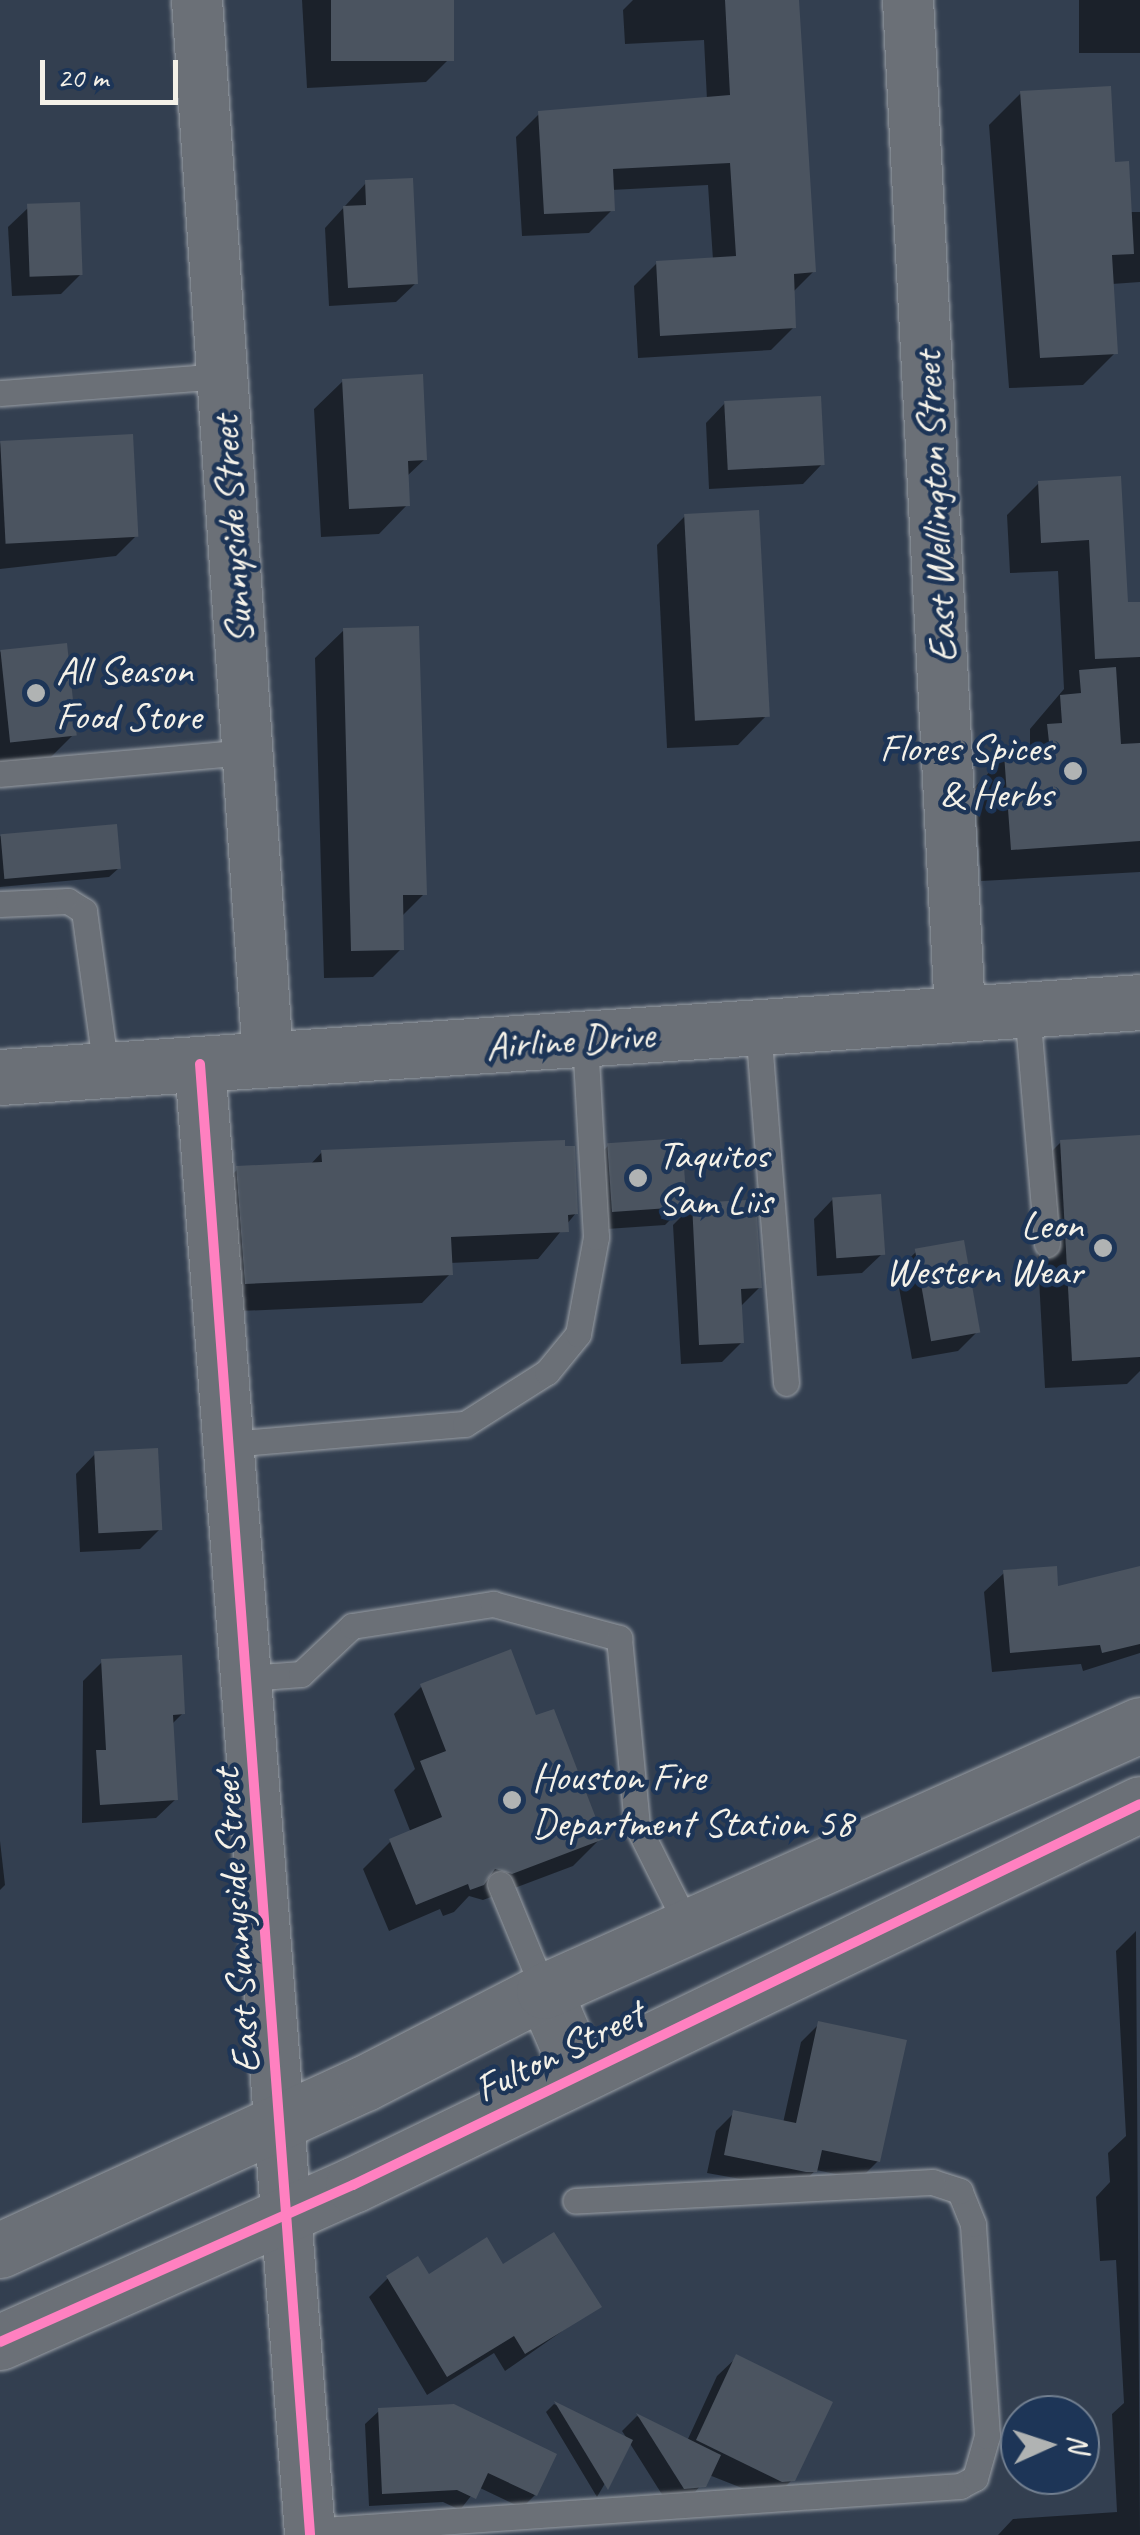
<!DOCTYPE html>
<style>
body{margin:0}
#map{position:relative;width:1140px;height:2535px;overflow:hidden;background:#333f50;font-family:Caveat,sans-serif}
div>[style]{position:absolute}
.shadow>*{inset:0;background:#0007;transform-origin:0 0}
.building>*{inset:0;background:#4b5460;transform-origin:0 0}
.roads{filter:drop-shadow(0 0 2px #9ba0a6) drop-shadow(0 0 2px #9ba0a6)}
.service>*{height:25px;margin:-12.5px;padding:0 12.5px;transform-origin:12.5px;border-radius:12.5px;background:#6b7077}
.minor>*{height:50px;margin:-25px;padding:0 25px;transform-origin:25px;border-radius:25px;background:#6b7077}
.tertiary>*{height:55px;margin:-27.5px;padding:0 27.5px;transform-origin:27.5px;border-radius:27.5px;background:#6b7077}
.secondary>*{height:55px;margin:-27.5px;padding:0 27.5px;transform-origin:27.5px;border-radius:27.5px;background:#6b7077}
.cycleway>*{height:10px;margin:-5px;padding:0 5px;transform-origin:5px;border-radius:5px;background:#ff80c0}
.dots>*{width:28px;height:28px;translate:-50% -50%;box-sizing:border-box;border:5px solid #1d3557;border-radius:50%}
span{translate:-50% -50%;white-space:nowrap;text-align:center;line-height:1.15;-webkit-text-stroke:9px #1d3557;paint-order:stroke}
.street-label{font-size:40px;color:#f4f1e8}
.poi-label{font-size:40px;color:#f4f1e8}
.left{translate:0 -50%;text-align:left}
.right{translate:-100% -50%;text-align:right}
.north{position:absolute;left:1000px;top:2395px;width:100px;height:100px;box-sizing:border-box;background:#1d3557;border:2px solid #738091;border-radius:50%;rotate:87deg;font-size:28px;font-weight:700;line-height:40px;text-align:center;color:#f4f1e8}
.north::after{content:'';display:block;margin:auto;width:35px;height:45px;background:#b0b3b3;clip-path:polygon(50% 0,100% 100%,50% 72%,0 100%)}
.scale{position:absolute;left:40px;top:60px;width:138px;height:45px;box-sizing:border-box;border:5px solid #f4f1e8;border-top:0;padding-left:12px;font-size:30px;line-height:35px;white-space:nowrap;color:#f4f1e8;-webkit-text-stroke:8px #1d3557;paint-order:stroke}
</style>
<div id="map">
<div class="shadow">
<div style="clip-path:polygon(302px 0,452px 0,454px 54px,426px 82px,307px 88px)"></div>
<div style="clip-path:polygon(633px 0,796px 0,814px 271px,792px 293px,794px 327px,771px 350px,638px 358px,634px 286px,657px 263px,713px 260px,708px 185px,611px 190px,612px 210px,589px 233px,522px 236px,516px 137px,539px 114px,707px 100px,704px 40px,625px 44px,623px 10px)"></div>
<div style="left:1079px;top:0;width:61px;height:53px"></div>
<div style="clip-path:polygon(1021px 93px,1113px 165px,1129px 212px,1140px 212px,1140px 282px,1112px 284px,1115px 353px,1083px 385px,1009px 388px,989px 125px)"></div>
<div style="clip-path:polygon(366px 183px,416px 283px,396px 302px,329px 306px,325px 228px)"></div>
<div style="clip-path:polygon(28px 208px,81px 274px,61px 294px,12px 296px,8px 227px)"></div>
<div style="clip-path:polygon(343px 381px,425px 459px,406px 477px,407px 505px,379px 534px,321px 537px,314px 409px)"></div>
<div style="clip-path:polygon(725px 403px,822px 464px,803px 484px,709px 489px,706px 423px)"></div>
<div style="clip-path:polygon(0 443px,136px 536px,116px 556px,0 569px)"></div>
<div style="clip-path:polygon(1119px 479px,1125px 605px,1140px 604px,1140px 872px,981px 881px,974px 788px,1005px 756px,1020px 755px,1030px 745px,1030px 729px,1064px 689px,1058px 571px,1010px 573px,1007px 515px,1039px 483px)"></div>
<div style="clip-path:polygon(685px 516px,766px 716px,738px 745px,667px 748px,657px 545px)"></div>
<div style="clip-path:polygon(344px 630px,424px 894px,401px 917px,402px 948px,373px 977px,324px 978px,315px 658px)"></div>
<div style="clip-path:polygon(0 651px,73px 735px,39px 769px,0 773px)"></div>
<div style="clip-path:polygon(0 836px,119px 868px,109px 877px,0 887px)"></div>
<div style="clip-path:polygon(1140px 1138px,1140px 1371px,1127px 1384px,1045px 1388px,1033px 1170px,1061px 1142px)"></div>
<div style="clip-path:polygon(608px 1146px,684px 1206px,665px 1225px,592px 1230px,589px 1165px)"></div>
<div style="clip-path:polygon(563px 1149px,576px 1213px,538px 1259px,450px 1263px,450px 1274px,422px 1303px,218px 1312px,209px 1197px,238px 1169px,309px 1166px,322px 1152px)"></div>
<div style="clip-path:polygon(833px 1199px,882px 1254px,862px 1273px,817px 1276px,814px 1219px)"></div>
<div style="clip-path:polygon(693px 1205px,760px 1287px,740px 1307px,742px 1342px,722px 1362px,681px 1364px,673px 1225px)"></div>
<div style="clip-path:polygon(916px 1252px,977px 1332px,958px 1351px,912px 1359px,896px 1271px)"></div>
<div style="clip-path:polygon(95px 1454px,160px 1529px,140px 1549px,80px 1552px,76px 1474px)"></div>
<div style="clip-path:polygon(1004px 1573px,1056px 1589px,1140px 1579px,1140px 1653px,1083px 1671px,1081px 1664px,992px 1672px,984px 1592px)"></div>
<div style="clip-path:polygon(102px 1662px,183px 1713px,171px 1725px,176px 1799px,156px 1818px,82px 1823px,83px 1681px)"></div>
<div style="clip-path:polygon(421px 1687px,535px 1718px,601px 1838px,573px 1866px,483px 1900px,469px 1896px,454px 1912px,443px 1916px,440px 1909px,389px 1931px,363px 1869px,391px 1841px,411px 1833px,394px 1790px,415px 1769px,394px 1714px)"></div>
<div style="clip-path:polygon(0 1841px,5px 1885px,0 1890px)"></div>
<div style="clip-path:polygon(1136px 1931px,1140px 2535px,998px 2535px,1013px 2519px,1117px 2512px,1112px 2414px,1124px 2403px,1116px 2260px,1100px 2261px,1096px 2197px,1110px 2182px,1108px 2153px,1126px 2136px,1116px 1951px)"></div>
<div style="clip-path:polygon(819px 2024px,878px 2161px,860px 2179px,816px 2170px,796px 2189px,707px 2173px,716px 2131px,734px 2113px,783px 2123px,801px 2042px)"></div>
<div style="clip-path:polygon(503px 2268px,598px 2306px,505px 2371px,494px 2353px,427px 2395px,369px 2297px,388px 2278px)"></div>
<div style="clip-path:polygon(737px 2357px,792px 2480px,772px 2500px,709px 2475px,687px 2502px,668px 2504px,629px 2442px,597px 2497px,546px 2412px,554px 2404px,628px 2440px,622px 2431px,637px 2416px,687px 2441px,717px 2376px)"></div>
<div style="clip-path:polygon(379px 2411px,535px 2495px,522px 2508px,478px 2487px,460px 2510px,443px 2502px,369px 2506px,365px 2424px)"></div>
</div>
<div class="building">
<div style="left:331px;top:0;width:123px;height:61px"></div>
<div style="clip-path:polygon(725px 0,799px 0,816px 272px,794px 274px,796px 328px,660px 336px,656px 261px,736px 256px,730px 163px,613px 169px,615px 211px,544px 214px,538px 111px,730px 95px)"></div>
<div style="clip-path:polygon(1111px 86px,1115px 162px,1129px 161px,1134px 254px,1112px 255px,1118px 354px,1040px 358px,1020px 91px)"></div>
<div style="clip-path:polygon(413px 178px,418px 284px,348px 288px,343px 206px,366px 205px,365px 180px)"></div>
<div style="left:80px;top:202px;width:73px;height:53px;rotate:88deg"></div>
<div style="clip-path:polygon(423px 374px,427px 460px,408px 461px,410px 506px,349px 509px,342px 379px)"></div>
<div style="left:821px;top:396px;width:69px;height:97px;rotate:87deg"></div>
<div style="left:133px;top:434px;width:103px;height:133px;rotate:87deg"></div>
<div style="clip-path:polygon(1121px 476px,1128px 602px,1140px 602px,1140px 657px,1095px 659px,1089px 540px,1041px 543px,1038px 481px)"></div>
<div style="left:759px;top:510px;width:207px;height:75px;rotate:87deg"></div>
<div style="clip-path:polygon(419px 626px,427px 895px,403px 895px,404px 950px,351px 951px,343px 628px)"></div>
<div style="left:67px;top:643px;width:93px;height:67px;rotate:84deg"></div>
<div style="clip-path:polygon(1116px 667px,1121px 744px,1140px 743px,1140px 841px,1011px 850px,1004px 754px,1050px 751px,1047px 724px,1062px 723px,1060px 695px,1081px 693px,1079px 670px)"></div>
<div style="left:117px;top:824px;width:45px;height:117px;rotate:85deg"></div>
<div style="clip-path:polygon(1140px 1135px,1140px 1357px,1072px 1361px,1060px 1140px)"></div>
<div style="left:682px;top:1138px;width:69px;height:75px;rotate:86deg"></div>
<div style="clip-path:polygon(565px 1140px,565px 1146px,575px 1146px,578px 1214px,568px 1215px,569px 1232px,451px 1237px,453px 1275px,245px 1284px,236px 1166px,322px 1162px,321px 1150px)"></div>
<div style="left:881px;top:1194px;width:61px;height:49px;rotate:86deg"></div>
<div style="clip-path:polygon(747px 1200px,748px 1218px,757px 1217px,762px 1288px,741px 1289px,744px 1343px,699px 1345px,692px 1203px)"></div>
<div style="left:964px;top:1240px;width:94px;height:50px;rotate:80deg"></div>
<div style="left:158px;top:1448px;width:82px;height:64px;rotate:87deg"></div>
<div style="clip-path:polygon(1057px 1566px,1058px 1586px,1140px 1566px,1140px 1644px,1102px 1653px,1100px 1645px,1010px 1653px,1003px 1570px)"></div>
<div style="clip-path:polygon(511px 1649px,536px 1715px,554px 1709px,604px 1839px,512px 1874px,495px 1869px,484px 1885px,470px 1890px,468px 1884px,416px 1905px,389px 1839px,442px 1817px,420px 1761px,446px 1751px,420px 1684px)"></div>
<div style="clip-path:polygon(182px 1655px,185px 1714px,173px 1715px,178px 1800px,100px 1805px,96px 1750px,106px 1750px,101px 1659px)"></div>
<div style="clip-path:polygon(818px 2021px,907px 2040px,880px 2162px,822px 2150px,817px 2172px,806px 2172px,724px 2155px,733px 2110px,796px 2123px)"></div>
<div style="clip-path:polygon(554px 2232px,602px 2307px,525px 2354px,514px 2336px,447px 2377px,386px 2276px,418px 2256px,429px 2274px,487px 2237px,503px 2264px)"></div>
<div style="clip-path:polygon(736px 2354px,833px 2402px,795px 2481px,782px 2482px,696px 2440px)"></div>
<div style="clip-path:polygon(554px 2401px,633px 2440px,608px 2490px)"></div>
<div style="clip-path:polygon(454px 2404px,557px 2454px,537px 2496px,488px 2473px,476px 2499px,457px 2490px,382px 2494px,378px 2408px)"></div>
<div style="clip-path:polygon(636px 2413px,721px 2455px,706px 2487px,684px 2489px)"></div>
</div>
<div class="roads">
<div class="service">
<div style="left:0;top:393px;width:223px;rotate:-4.4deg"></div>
<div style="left:0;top:774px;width:248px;rotate:-5.1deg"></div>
<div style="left:0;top:904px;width:68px;rotate:-2.5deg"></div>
<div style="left:68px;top:901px;width:19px;rotate:32deg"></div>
<div style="left:84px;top:911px;width:161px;rotate:82.1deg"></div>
<div style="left:1027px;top:1010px;width:235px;rotate:85.1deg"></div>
<div style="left:758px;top:1027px;width:357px;rotate:85.5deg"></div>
<div style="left:230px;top:1444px;width:236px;rotate:-4.9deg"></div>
<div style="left:465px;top:1424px;width:97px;rotate:-32.4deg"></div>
<div style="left:547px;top:1372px;width:49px;rotate:-50.8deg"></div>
<div style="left:578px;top:1334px;width:99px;rotate:-79.5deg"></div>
<div style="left:596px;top:1237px;width:198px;rotate:-93.2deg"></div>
<div style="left:248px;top:1678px;width:53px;rotate:-4.3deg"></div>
<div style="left:301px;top:1674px;width:70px;rotate:-43.3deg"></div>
<div style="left:352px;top:1626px;width:143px;rotate:-8.9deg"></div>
<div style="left:493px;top:1604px;width:131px;rotate:15.1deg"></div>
<div style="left:619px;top:1638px;width:188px;rotate:84.5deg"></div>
<div style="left:637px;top:1825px;width:116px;rotate:63.4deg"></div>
<div style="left:500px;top:1884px;width:116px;rotate:67.6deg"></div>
<div style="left:309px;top:2531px;width:653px;rotate:-3.95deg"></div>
<div style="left:960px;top:2486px;width:17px;rotate:-28deg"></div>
<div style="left:975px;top:2478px;width:44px;rotate:-74.1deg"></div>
<div style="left:987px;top:2436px;width:212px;rotate:-93.8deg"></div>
<div style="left:973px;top:2224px;width:35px;rotate:-112deg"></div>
<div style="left:960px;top:2191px;width:28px;rotate:-162deg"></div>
<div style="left:933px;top:2182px;width:358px;rotate:177deg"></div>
</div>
<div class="minor">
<div style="left:197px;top:0;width:1061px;rotate:86.16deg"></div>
<div style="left:908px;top:0;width:1015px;rotate:87.06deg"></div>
<div style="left:200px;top:1064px;width:1475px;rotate:85.72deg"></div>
</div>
<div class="tertiary">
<div style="left:544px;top:1991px;width:90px;rotate:66.6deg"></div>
<div style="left:0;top:2250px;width:401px;rotate:-24.6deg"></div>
<div style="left:365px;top:2083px;width:201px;rotate:-27.2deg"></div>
<div style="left:544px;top:1991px;width:653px;rotate:-24.05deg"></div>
<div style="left:0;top:2342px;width:386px;rotate:-24deg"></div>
<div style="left:353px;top:2185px;width:874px;rotate:-25.83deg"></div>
</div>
<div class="secondary">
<div style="left:0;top:1077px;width:1142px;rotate:-3.76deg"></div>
</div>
</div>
<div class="cycleway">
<div style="left:200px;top:1064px;width:1475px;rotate:85.72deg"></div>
<div style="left:0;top:2342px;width:386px;rotate:-24deg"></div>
<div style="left:353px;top:2185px;width:874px;rotate:-25.83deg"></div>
</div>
<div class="dots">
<div style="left:36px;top:693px;background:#b0b3b3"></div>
<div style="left:1073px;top:771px;background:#b0b3b3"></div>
<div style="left:638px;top:1178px;background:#b0b3b3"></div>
<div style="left:1103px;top:1248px;background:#b0b3b3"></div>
<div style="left:512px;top:1800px;background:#b0b3b3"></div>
</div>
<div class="street-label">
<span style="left:935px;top:507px;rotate:-93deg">East Wellington Street</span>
<span style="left:232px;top:530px;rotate:-94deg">Sunnyside Street</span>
<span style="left:570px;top:1040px;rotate:-4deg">Airline Drive</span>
<span style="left:236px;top:1921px;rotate:-94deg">East Sunnyside Street</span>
<span style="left:559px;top:2051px;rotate:-26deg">Fulton Street</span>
</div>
<div class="poi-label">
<span class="left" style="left:56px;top:693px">All Season<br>Food Store</span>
<span class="right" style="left:1053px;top:771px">Flores Spices<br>&amp; Herbs</span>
<span class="left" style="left:658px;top:1178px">Taquitos<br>Sam Liis</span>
<span class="right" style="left:1083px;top:1248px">Leon<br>Western Wear</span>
<span class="left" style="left:532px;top:1800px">Houston Fire<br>Department Station 58</span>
</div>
<div class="north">N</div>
<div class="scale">20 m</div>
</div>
